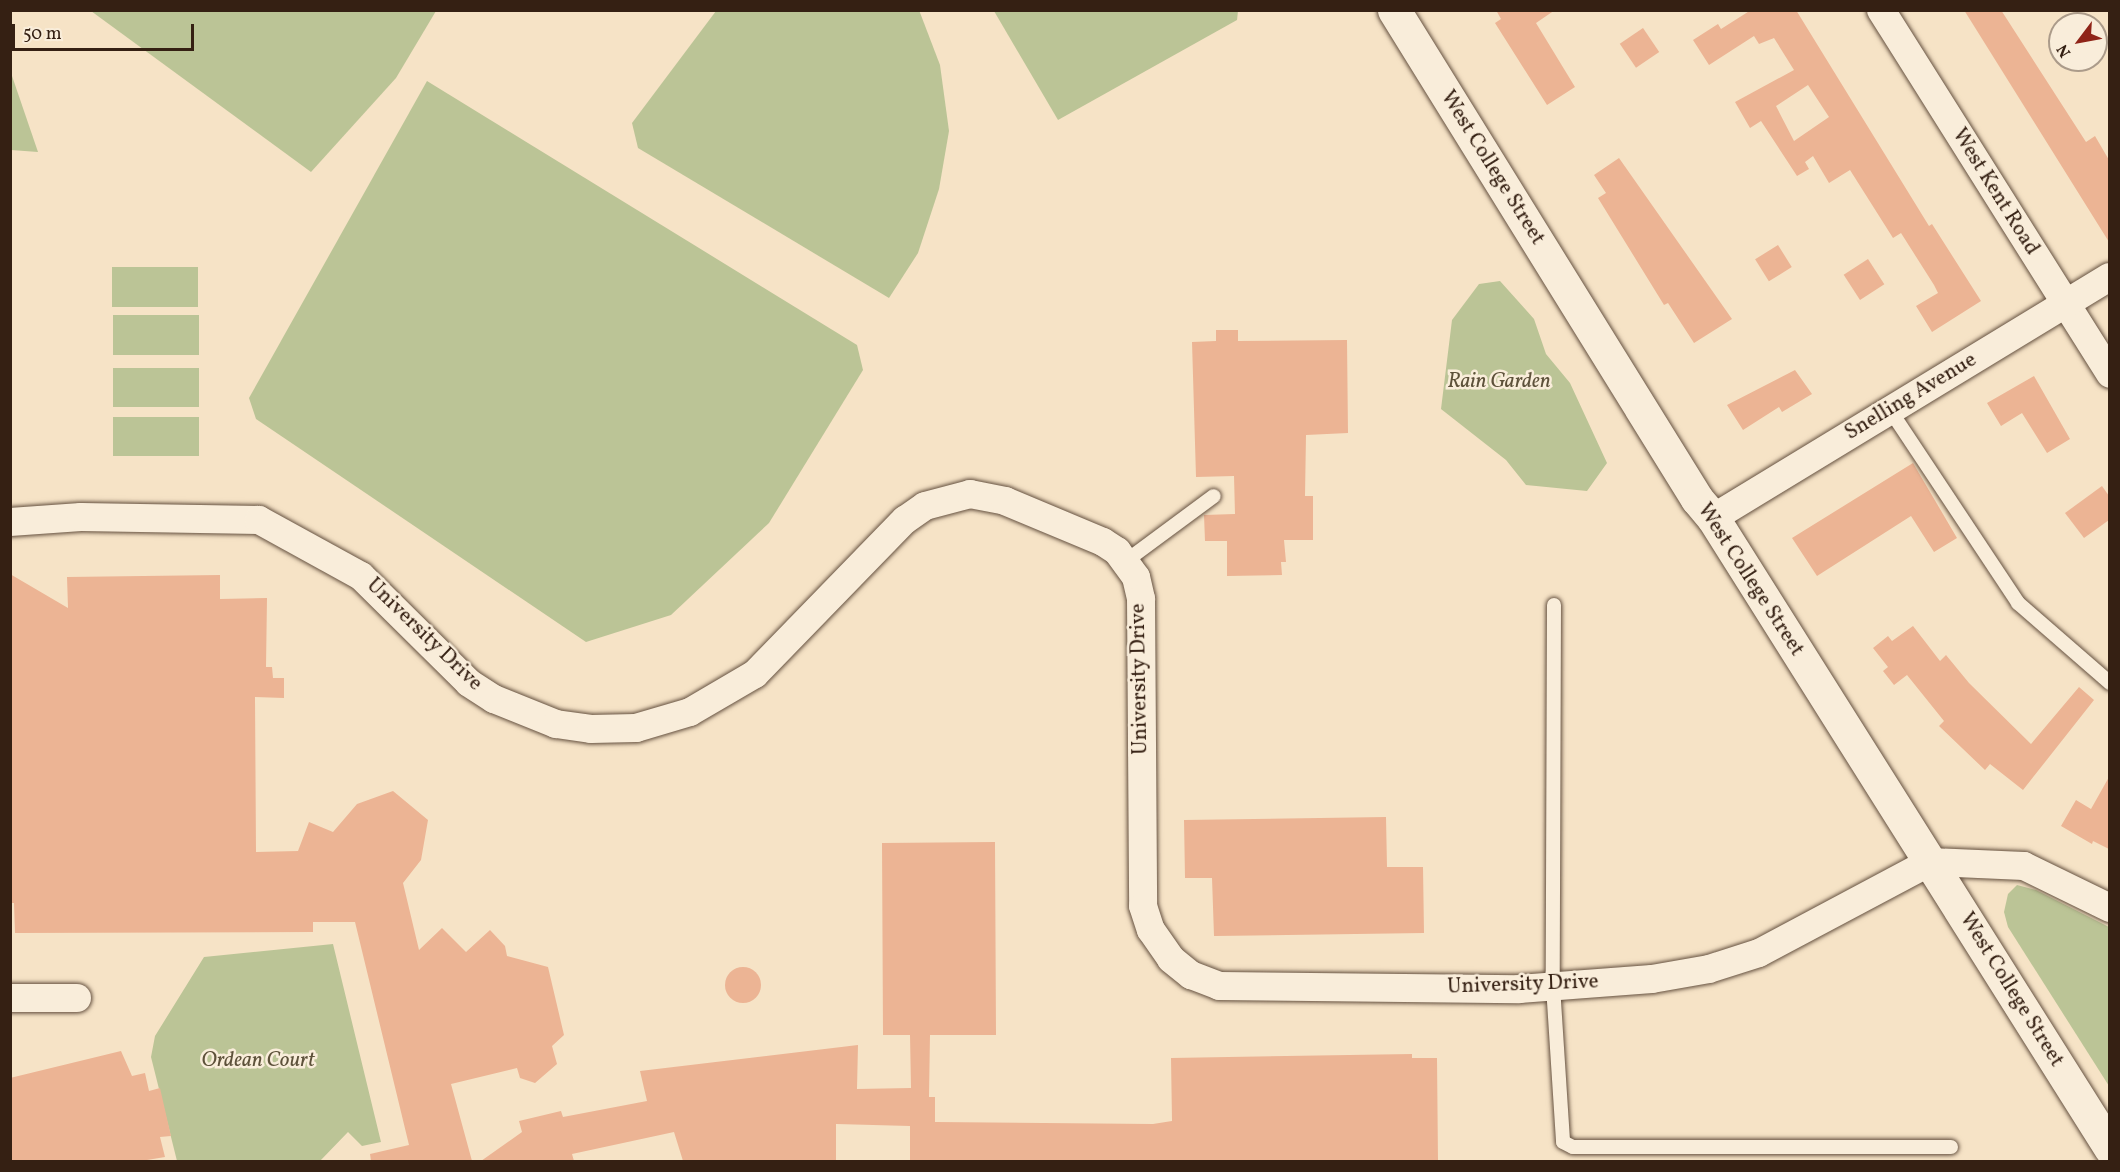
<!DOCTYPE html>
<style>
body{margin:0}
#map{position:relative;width:2120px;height:1172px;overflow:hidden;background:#f6e3c6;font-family:Vollkorn,serif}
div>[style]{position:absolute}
.green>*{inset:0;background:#bbc496;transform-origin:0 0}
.building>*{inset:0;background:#ecb494;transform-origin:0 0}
.round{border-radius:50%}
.roads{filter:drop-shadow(0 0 2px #655140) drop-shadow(0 0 2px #655140)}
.lane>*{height:14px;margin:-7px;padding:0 7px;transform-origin:7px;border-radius:7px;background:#f9edda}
.street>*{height:28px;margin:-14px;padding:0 14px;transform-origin:14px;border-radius:14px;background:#f9edda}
.secondary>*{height:33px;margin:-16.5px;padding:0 16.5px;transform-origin:16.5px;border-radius:16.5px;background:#f9edda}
span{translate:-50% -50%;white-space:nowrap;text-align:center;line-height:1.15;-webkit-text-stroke:5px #f9edda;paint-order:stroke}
.street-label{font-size:21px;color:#352013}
.park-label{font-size:21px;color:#5d513a;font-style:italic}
.frame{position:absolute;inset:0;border:12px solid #352013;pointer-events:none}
.north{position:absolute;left:2048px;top:12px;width:60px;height:60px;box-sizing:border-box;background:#f9edda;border:2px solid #ab9b8a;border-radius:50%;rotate:238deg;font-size:16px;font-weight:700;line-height:24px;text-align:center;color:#352013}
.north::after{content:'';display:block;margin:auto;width:21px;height:27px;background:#8f2418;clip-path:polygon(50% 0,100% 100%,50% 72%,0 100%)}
.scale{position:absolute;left:12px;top:24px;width:182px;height:27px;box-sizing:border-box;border:3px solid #352013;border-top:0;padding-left:8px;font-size:18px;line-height:21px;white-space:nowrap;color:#352013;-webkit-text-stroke:4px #f9edda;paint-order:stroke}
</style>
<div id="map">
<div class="green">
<div style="clip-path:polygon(919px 10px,940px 65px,949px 131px,939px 189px,918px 253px,889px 298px,638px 148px,632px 123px,716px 11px)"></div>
<div style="clip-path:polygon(91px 11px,436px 11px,396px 78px,311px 172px)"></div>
<div style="clip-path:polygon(994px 11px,1238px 11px,1237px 20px,1058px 120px)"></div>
<div style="clip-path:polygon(10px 73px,11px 73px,38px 152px,11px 150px)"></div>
<div style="clip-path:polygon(427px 81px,857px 345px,863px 370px,769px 523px,671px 615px,586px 642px,256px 419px,249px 398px)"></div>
<div style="left:112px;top:267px;width:86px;height:40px"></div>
<div style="clip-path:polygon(1500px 281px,1534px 319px,1546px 354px,1570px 383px,1607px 463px,1587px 491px,1526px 485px,1506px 460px,1441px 409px,1452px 320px,1479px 284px)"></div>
<div style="left:113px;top:315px;width:86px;height:40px"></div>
<div style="left:113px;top:368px;width:86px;height:39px"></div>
<div style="left:113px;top:417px;width:86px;height:39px"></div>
<div style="clip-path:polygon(2017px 885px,2036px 890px,2109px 927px,2109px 1086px,2008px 927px,2004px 912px,2008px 894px)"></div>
<div style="clip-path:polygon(333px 944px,381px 1142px,362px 1146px,348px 1132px,320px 1161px,177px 1161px,151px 1057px,155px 1036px,204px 957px)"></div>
</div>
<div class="building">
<div style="clip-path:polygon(1496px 10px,1555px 10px,1536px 23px,1575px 87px,1547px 105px,1495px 23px,1501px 19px)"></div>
<div style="clip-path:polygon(evenodd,1751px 10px,1796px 10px,1929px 226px,1932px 224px,1981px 301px,1932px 332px,1916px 306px,1938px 293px,1934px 285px,1901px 233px,1893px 238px,1850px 170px,1829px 183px,1813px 156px,1805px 162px,1809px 169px,1797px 176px,1761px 121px,1750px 128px,1735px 102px,1794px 70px,1774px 38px,1759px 44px,1754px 36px,1709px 65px,1693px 40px,1718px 24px,1721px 29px,1751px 10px,1808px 85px,1829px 117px,1794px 141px,1776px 106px,1808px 85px)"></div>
<div style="clip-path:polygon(1964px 10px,2001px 10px,2086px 142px,2095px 136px,2109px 160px,2109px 242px)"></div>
<div style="left:1643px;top:28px;width:29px;height:28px;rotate:56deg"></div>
<div style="clip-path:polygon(1619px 158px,1732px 319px,1694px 343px,1668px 303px,1664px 305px,1598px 198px,1606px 193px,1594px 175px)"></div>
<div style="left:1778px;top:245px;width:26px;height:27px;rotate:58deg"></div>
<div style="left:1868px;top:259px;width:30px;height:29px;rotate:57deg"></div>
<div style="clip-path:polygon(1216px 330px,1238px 330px,1238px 341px,1347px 340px,1348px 433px,1306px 435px,1305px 496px,1313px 496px,1313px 540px,1284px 540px,1286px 562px,1281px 562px,1282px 575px,1227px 576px,1227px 541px,1205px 541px,1204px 515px,1235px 514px,1234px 476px,1196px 477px,1192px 342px,1216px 341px)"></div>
<div style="clip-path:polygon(1795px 370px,1812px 394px,1782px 412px,1779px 407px,1743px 430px,1727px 405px)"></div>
<div style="clip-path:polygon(2034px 376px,2070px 439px,2047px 453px,2022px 413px,2001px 426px,1987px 403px)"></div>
<div style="clip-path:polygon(1913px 463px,1957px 538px,1934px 552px,1911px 516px,1817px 576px,1792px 538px)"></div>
<div style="clip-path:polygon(2102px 486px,2109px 496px,2109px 520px,2084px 538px,2065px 513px)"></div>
<div style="clip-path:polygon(10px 574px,68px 608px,67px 577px,220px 575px,220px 599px,267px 598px,266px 667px,272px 667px,273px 678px,284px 678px,284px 698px,255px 697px,256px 852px,298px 851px,309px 822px,333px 832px,357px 804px,393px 791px,428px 820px,421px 860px,403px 883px,419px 950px,442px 928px,466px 952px,490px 930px,505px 946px,507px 956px,548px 967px,564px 1035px,552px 1046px,557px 1064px,535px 1083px,520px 1078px,517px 1068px,451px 1084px,472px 1161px,371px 1161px,370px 1154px,409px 1145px,355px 922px,313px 922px,313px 932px,15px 933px,14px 903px,10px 903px)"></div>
<div style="clip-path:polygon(1913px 626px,1940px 661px,1946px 655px,1969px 683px,2031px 744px,2079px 687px,2094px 700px,2023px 790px,1990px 764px,1985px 770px,1939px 726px,1944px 721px,1907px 675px,1894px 685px,1883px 671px,1888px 667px,1873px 648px,1888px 636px,1892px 641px)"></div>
<div style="clip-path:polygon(2109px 777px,2109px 849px,2093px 841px,2092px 844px,2061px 826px,2076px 800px,2091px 809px)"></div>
<div style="clip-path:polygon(1386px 817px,1387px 867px,1423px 867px,1424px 933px,1214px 936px,1212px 878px,1185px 878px,1184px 820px)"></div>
<div style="clip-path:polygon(995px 842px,996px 1035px,930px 1035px,929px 1097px,935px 1097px,935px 1122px,1153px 1124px,1172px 1121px,1171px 1058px,1412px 1054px,1412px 1058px,1437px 1058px,1438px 1161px,910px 1161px,910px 1126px,836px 1124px,836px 1161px,683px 1161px,674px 1132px,572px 1154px,574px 1161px,481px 1161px,522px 1132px,519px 1121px,561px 1111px,563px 1117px,647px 1101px,640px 1071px,858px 1045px,857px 1089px,911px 1088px,910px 1035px,883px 1035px,882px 843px)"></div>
<div class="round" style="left:725px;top:967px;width:36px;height:36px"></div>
<div style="clip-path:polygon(121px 1051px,132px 1076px,145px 1073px,149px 1091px,160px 1088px,171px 1136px,160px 1137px,165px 1157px,141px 1161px,10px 1161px,10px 1078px)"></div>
</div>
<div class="roads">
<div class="lane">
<div style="left:1890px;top:410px;width:232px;rotate:56.4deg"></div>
<div style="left:2018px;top:603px;width:122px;rotate:41deg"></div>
<div style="left:1126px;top:561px;width:109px;rotate:-36.5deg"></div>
<div style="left:1554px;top:605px;width:381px;rotate:90.2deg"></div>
<div style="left:1553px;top:986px;width:156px;rotate:86.3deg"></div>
<div style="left:1563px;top:1142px;width:11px;rotate:27deg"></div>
<div style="left:1573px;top:1147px;width:378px"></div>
</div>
<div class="street">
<div style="left:1881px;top:10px;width:430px;rotate:57.8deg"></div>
<div style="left:1713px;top:518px;width:464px;rotate:-31.3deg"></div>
<div style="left:10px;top:522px;width:71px;rotate:-4deg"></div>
<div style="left:81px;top:517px;width:178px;rotate:1deg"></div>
<div style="left:259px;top:520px;width:116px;rotate:28.8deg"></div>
<div style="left:361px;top:576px;width:152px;rotate:44.7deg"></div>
<div style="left:469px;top:683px;width:30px;rotate:33deg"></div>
<div style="left:494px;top:699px;width:67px;rotate:22deg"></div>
<div style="left:556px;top:724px;width:35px;rotate:8deg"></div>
<div style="left:591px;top:729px;width:45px;rotate:-1.3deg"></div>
<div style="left:636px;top:728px;width:56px;rotate:-16.5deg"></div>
<div style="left:690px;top:712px;width:75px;rotate:-30.3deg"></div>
<div style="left:755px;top:674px;width:215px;rotate:-45.8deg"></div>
<div style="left:905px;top:520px;width:24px;rotate:-35deg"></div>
<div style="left:925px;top:506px;width:47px;rotate:-14.9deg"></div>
<div style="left:970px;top:494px;width:36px;rotate:11deg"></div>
<div style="left:1005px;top:501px;width:106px;rotate:22.7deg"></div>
<div style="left:1103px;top:542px;width:17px;rotate:33deg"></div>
<div style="left:1117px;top:551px;width:32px;rotate:54deg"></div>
<div style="left:1136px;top:577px;width:23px;rotate:77deg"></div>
<div style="left:1141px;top:599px;width:307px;rotate:89.6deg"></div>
<div style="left:1143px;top:906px;width:25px;rotate:72deg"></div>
<div style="left:1151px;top:930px;width:35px;rotate:55deg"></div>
<div style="left:1171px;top:959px;width:26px;rotate:39deg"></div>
<div style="left:1191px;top:975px;width:30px;rotate:21deg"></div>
<div style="left:1219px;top:986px;width:300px;rotate:0.6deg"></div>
<div style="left:1519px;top:989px;width:133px;rotate:-4.3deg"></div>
<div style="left:1652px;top:979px;width:58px;rotate:-10deg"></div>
<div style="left:1709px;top:969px;width:52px;rotate:-17.7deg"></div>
<div style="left:1759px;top:953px;width:194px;rotate:-28deg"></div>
<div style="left:1930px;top:862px;width:94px;rotate:2.4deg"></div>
<div style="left:2024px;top:866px;width:96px;rotate:26deg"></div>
<div style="left:10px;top:998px;width:67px"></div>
</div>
<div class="secondary">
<div style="left:1394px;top:10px;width:575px;rotate:58.22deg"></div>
<div style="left:1697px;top:499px;width:25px;rotate:50deg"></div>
<div style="left:1713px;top:518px;width:745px;rotate:57.78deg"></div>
</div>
</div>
<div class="street-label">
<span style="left:1492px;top:168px;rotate:58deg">West College Street</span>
<span style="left:1995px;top:192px;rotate:58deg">West Kent Road</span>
<span style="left:1911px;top:397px;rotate:-31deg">Snelling Avenue</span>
<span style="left:1750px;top:580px;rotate:57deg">West College Street</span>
<span style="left:424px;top:635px;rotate:44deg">University Drive</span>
<span style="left:1140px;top:679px;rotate:-91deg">University Drive</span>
<span style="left:1523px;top:985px;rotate:-2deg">University Drive</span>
<span style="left:2011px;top:990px;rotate:58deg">West College Street</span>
</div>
<div class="park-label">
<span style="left:1499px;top:382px">Rain Garden</span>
<span style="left:258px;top:1061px">Ordean Court</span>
</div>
<div class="frame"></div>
<div class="north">N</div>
<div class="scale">50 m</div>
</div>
